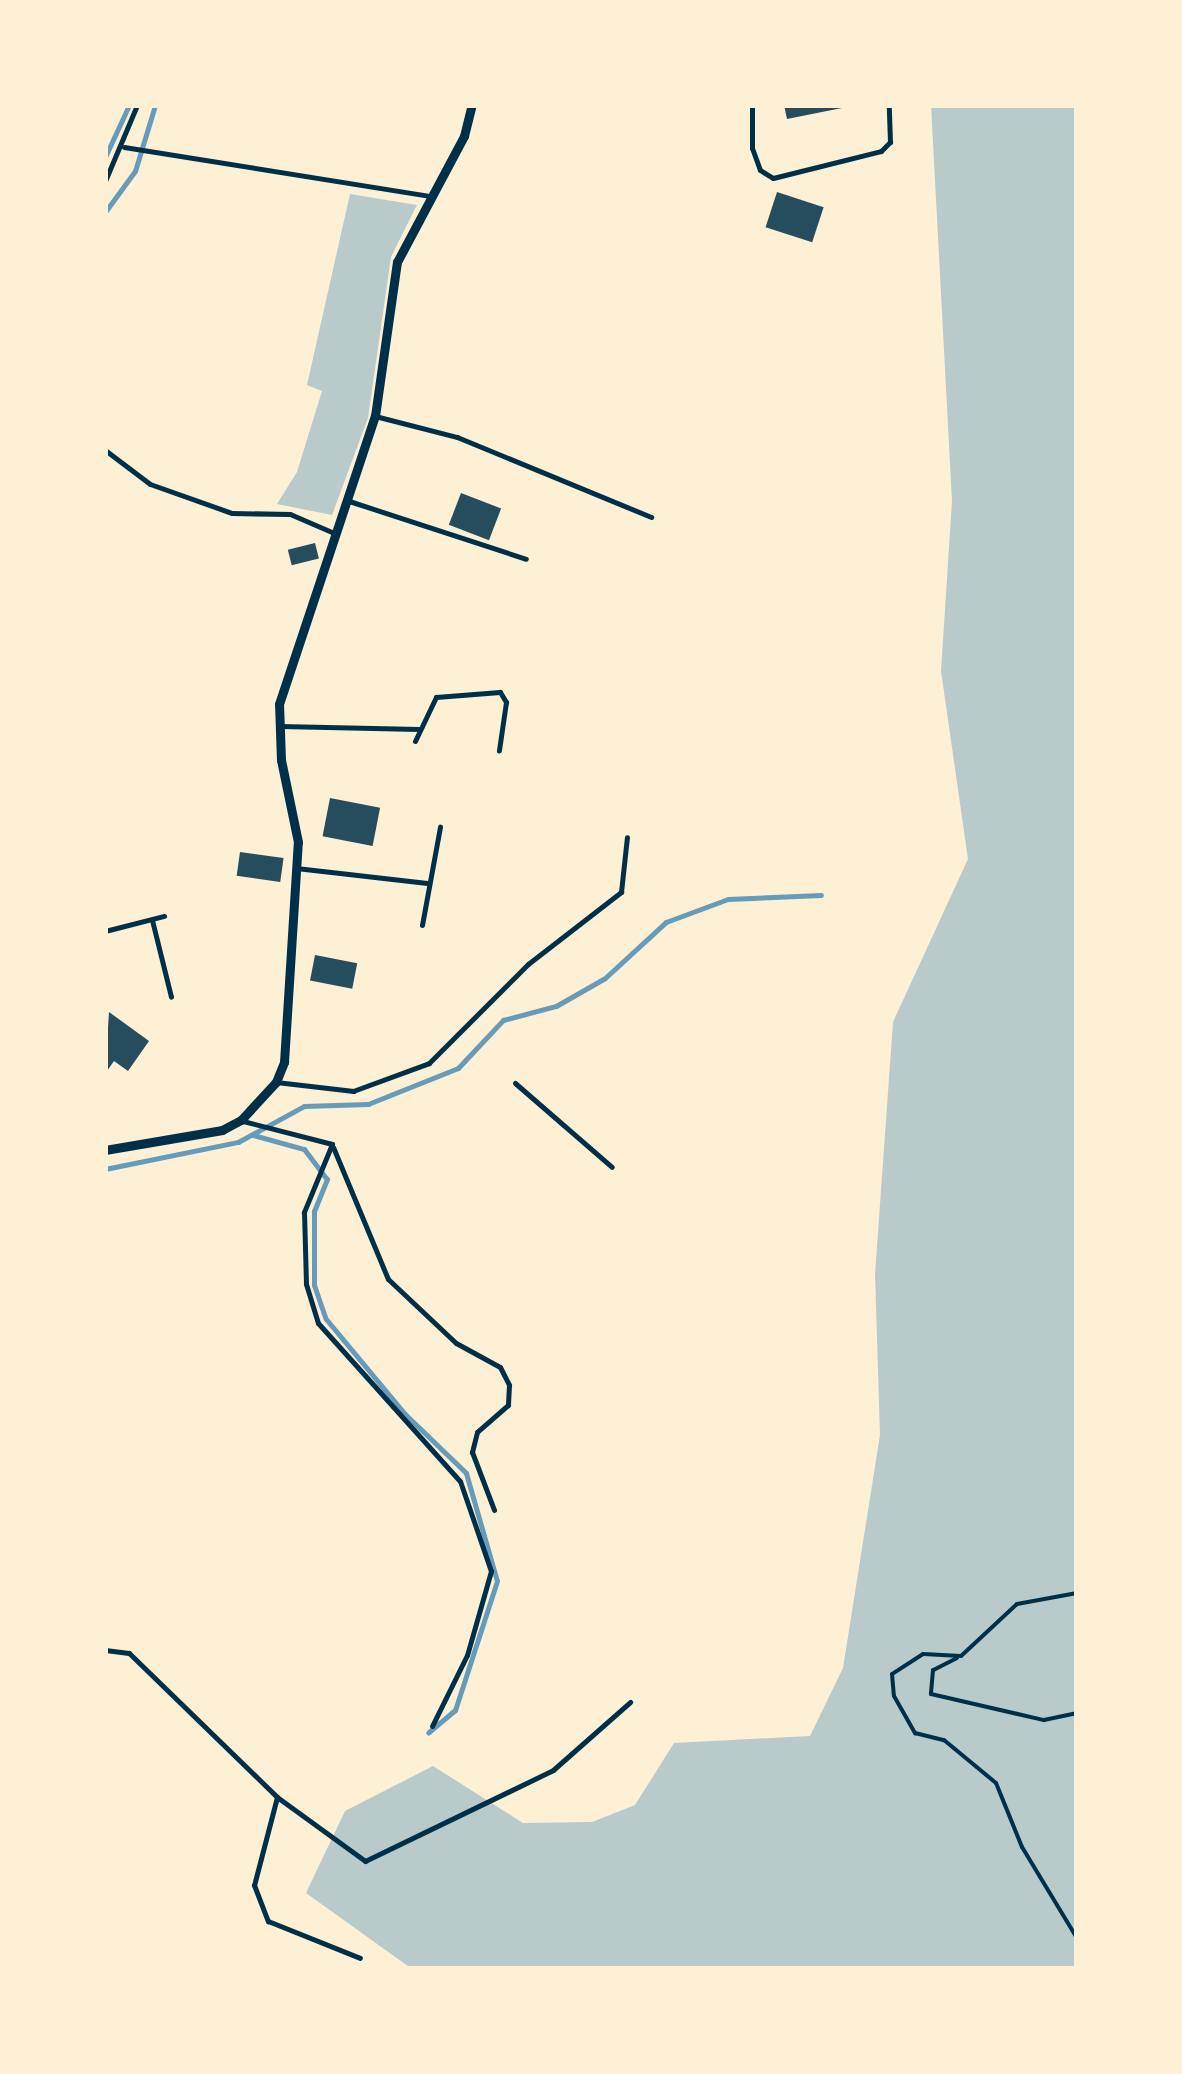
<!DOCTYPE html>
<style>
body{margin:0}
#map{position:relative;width:1182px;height:2074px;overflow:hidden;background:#fdf0d5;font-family:Cabin,sans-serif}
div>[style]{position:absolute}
.green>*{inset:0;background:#b9caca}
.stream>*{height:5px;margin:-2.5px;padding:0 2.5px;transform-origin:2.5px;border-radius:2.5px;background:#669bbc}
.building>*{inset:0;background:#264d5e;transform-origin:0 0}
.path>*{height:4px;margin:-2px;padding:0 2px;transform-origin:2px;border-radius:2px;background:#003049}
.service>*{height:5px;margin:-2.5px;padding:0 2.5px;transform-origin:2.5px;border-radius:2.5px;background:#003049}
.minor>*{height:9px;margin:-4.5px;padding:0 4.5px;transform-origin:4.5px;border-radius:4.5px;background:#003049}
span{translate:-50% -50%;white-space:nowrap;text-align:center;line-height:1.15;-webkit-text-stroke:8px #fdf0d5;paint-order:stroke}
.frame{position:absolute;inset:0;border:108px solid #fdf0d5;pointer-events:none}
</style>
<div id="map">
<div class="green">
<div style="clip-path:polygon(931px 105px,1077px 105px,1077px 1969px,412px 1969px,306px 1893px,345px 1811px,433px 1766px,523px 1823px,592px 1822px,635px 1805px,674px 1743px,810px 1736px,843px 1668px,880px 1435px,875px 1274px,893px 1022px,968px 859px,941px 671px,952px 501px)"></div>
<div style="clip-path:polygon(350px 194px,417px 205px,391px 257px,368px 418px,332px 515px,277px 504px,297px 472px,322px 391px,307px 385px)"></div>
</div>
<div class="stream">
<div style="left:105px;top:157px;width:57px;rotate:-65.2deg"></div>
<div style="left:105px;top:212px;width:51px;rotate:-53.8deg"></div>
<div style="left:135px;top:171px;width:69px;rotate:-73.1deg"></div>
<div style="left:253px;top:1135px;width:53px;rotate:15.4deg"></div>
<div style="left:304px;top:1149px;width:38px;rotate:53deg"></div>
<div style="left:327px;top:1179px;width:35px;rotate:112deg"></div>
<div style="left:314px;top:1211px;width:74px;rotate:90deg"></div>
<div style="left:314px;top:1285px;width:36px;rotate:71deg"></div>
<div style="left:326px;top:1319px;width:124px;rotate:50.3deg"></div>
<div style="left:405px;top:1414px;width:85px;rotate:44deg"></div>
<div style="left:466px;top:1473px;width:112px;rotate:74deg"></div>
<div style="left:497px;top:1581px;width:136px;rotate:108deg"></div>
<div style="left:455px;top:1710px;width:35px;rotate:140deg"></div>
<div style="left:105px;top:1169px;width:136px;rotate:-11.5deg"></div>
<div style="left:238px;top:1142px;width:75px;rotate:-28.6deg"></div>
<div style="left:304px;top:1106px;width:64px;rotate:-1.8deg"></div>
<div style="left:368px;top:1104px;width:97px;rotate:-21.8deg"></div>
<div style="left:458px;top:1068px;width:66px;rotate:-46.8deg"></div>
<div style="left:503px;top:1020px;width:55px;rotate:-14.8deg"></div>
<div style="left:556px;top:1006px;width:56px;rotate:-29.7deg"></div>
<div style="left:605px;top:978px;width:83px;rotate:-42.6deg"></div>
<div style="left:666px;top:922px;width:66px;rotate:-20.4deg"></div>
<div style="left:728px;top:899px;width:93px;rotate:-2.5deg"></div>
</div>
<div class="building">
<div style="clip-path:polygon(784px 105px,846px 105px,847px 107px,787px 119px)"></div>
<div style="left:777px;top:192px;width:49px;height:37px;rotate:18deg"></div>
<div style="left:461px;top:493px;width:43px;height:34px;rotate:21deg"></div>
<div style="left:315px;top:543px;width:16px;height:28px;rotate:76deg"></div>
<div style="left:330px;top:798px;width:51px;height:39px;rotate:11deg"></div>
<div style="left:240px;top:852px;width:44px;height:24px;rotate:8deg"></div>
<div style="left:315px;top:955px;width:43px;height:26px;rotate:11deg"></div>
<div style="clip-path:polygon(109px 1012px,149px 1041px,128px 1071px,114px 1061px,105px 1074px)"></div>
</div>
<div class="path">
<div style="left:1077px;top:1593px;width:61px;rotate:169.6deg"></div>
<div style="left:1017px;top:1604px;width:76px;rotate:137.1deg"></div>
<div style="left:961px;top:1656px;width:38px;rotate:-177deg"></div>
<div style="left:923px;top:1654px;width:37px;rotate:147deg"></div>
<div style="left:892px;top:1674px;width:22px;rotate:85deg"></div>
<div style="left:894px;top:1696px;width:43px;rotate:60.4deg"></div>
<div style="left:915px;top:1733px;width:30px;rotate:14deg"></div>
<div style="left:944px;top:1740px;width:67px;rotate:39.6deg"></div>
<div style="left:996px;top:1783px;width:69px;rotate:67.9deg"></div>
<div style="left:1022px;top:1847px;width:106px;rotate:58.9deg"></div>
<div style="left:957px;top:1658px;width:27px;rotate:153deg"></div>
<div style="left:933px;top:1670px;width:24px;rotate:95deg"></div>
<div style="left:931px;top:1694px;width:116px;rotate:13deg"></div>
<div style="left:1044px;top:1720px;width:34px;rotate:-12deg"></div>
</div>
<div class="service">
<div style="left:752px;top:105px;width:43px;rotate:90deg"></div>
<div style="left:752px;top:148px;width:23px;rotate:70deg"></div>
<div style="left:760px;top:170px;width:15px;rotate:32deg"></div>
<div style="left:773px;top:178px;width:111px;rotate:-14deg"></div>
<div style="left:881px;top:151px;width:13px;rotate:-45deg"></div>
<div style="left:890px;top:142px;width:37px;rotate:-92deg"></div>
<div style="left:124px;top:147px;width:309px;rotate:9.1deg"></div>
<div style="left:105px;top:181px;width:82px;rotate:-67.2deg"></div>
<div style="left:375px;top:416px;width:85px;rotate:14.4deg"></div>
<div style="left:457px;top:437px;width:210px;rotate:22.4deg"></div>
<div style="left:105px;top:450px;width:56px;rotate:37.1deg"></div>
<div style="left:150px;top:484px;width:87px;rotate:19.5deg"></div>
<div style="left:232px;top:513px;width:58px;rotate:1deg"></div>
<div style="left:290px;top:514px;width:48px;rotate:23.4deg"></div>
<div style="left:349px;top:501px;width:186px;rotate:18.1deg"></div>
<div style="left:280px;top:726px;width:139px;rotate:1.2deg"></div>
<div style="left:415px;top:741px;width:49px;rotate:-64.5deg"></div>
<div style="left:436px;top:697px;width:64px;rotate:-4.5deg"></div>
<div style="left:500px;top:692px;width:12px;rotate:59deg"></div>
<div style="left:506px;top:702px;width:49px;rotate:98.3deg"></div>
<div style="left:296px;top:868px;width:132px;rotate:6.5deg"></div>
<div style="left:152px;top:920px;width:79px;rotate:76.1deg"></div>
<div style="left:422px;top:925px;width:100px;rotate:-79.6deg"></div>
<div style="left:105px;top:931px;width:61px;rotate:-14.3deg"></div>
<div style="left:276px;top:1082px;width:78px;rotate:6.7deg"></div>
<div style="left:353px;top:1091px;width:81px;rotate:-20.2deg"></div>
<div style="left:429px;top:1063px;width:140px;rotate:-45deg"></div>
<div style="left:528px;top:964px;width:118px;rotate:-37.7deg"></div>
<div style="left:621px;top:892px;width:55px;rotate:-83.8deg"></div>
<div style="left:515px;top:1083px;width:128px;rotate:40.9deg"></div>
<div style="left:243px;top:1121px;width:92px;rotate:14.5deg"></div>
<div style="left:332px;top:1144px;width:74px;rotate:112.4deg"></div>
<div style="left:304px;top:1212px;width:72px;rotate:88.4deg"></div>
<div style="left:306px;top:1284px;width:41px;rotate:72.9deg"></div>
<div style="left:318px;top:1323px;width:212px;rotate:48.1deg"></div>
<div style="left:460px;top:1481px;width:95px;rotate:71deg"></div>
<div style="left:491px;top:1571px;width:87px;rotate:105.9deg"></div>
<div style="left:467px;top:1655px;width:79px;rotate:116.2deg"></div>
<div style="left:333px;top:1147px;width:143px;rotate:67.4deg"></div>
<div style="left:388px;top:1279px;width:93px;rotate:43.3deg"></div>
<div style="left:456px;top:1343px;width:50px;rotate:28.6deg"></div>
<div style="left:500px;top:1367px;width:20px;rotate:63deg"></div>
<div style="left:509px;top:1385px;width:20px;rotate:93deg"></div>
<div style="left:508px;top:1405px;width:41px;rotate:138.9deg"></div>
<div style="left:477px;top:1432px;width:21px;rotate:104deg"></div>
<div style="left:472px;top:1452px;width:62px;rotate:69.2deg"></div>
<div style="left:105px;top:1650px;width:24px;rotate:7deg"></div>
<div style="left:129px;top:1653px;width:206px;rotate:44.2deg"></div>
<div style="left:277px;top:1797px;width:109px;rotate:36deg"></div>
<div style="left:365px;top:1861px;width:209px;rotate:-25.8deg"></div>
<div style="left:553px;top:1770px;width:103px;rotate:-41.4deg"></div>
<div style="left:277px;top:1797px;width:91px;rotate:104.6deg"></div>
<div style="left:254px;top:1885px;width:39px;rotate:69deg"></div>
<div style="left:268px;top:1921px;width:99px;rotate:21.9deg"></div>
</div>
<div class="minor">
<div style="left:105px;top:1150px;width:119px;rotate:-9.7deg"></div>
<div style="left:222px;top:1130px;width:21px;rotate:-28deg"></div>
<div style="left:241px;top:1120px;width:52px;rotate:-47.4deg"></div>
<div style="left:276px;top:1082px;width:22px;rotate:-68deg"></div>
<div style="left:284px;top:1062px;width:220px;rotate:-86.4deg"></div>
<div style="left:298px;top:842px;width:84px;rotate:-101.7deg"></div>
<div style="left:281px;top:760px;width:56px;rotate:-92deg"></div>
<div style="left:279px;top:704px;width:304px;rotate:-71.6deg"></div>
<div style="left:375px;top:416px;width:156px;rotate:-81.9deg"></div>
<div style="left:397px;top:262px;width:143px;rotate:-62deg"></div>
<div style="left:464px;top:136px;width:32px;rotate:-76deg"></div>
</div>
<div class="frame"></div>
</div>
